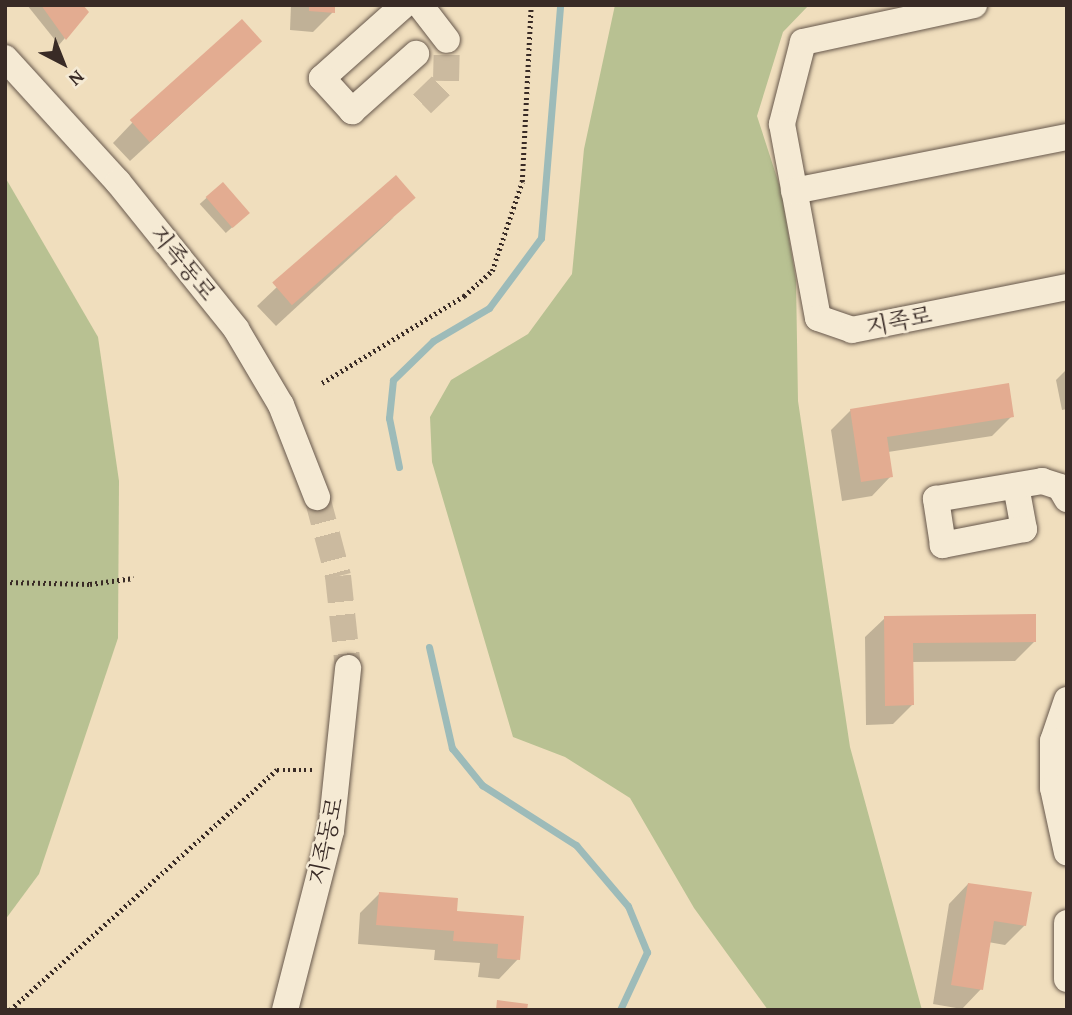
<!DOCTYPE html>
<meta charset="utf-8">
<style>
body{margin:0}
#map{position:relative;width:1072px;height:1015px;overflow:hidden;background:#f0debd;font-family:"Gentium Book Plus","Noto Serif KR",serif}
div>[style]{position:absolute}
.green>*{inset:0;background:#b8c192}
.shadow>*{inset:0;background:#0003;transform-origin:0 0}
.stream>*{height:7px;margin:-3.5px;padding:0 3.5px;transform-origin:3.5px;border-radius:3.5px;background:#9dbbb9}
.building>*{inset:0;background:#e3ac91;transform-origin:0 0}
.minor-tunnel>*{height:26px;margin-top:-13px;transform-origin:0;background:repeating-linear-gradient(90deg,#cbba9f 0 26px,transparent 0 39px)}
.path>*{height:4.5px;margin-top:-2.25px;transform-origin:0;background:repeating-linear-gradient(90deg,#392b26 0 2px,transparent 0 5.5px)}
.roads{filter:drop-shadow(0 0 2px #67584c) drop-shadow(0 0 2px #67584c)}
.minor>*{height:26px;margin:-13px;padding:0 13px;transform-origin:13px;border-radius:13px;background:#f5ead4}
span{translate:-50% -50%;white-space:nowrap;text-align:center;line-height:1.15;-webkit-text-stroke:5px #f5ead4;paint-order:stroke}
.street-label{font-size:23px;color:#392b26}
.frame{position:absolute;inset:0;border:7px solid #392b26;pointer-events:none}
.north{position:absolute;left:28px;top:28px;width:70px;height:70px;-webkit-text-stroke:5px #f5ead4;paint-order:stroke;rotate:138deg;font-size:19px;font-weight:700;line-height:28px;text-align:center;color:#392b26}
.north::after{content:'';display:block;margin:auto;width:24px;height:32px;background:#392b26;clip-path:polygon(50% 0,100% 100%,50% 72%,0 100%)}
</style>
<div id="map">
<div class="green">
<div style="clip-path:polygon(615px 5px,809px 5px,783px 32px,757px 116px,781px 190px,796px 280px,798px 401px,850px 747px,922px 1010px,768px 1010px,694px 908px,630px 798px,565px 757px,513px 737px,432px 462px,430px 417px,451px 380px,528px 334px,572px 274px,584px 149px)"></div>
<div style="clip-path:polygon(5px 177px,98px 337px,119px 481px,118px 638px,39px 874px,5px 920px)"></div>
</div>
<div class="shadow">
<div style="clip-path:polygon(27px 5px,81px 5px,87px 12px,59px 45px)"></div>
<div style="clip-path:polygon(291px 5px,333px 5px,333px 12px,313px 32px,290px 30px)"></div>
<div style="clip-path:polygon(240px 60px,130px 161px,113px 143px,132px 123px)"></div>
<div style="left:222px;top:184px;width:39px;height:30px;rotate:48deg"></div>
<div style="clip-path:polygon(394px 217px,276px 326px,257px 306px,277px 287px)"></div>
<div style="clip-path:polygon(1067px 369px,1067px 409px,1062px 410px,1056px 380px)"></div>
<div style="clip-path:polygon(851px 410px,1012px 416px,992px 436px,888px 452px,891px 476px,872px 496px,842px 501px,831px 430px)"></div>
<div style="clip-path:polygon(885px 618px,1035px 641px,1015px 661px,912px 662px,912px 705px,893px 724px,866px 725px,865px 637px)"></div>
<div style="clip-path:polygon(968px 884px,1025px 925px,1005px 945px,988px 942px,981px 989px,962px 1009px,933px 1004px,949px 904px)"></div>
<div style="clip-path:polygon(380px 893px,455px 912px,522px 917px,518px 959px,499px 979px,478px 977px,480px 963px,434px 960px,435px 950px,358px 944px,360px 913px)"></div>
</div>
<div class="stream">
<div style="left:399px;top:467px;width:50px;rotate:-101.5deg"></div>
<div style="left:389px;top:418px;width:38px;rotate:-84deg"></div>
<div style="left:393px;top:380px;width:56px;rotate:-44.3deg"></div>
<div style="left:433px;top:341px;width:65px;rotate:-30.5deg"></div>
<div style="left:489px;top:308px;width:87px;rotate:-53.4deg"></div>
<div style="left:541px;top:238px;width:234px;rotate:-85.3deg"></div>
<div style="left:429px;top:647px;width:104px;rotate:77.2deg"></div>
<div style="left:452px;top:748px;width:48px;rotate:51deg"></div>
<div style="left:482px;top:785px;width:112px;rotate:32.6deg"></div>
<div style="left:576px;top:845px;width:80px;rotate:49.6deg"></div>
<div style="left:628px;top:906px;width:50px;rotate:67.6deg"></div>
<div style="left:647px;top:952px;width:64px;rotate:115deg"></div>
</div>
<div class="building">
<div style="clip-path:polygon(41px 5px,83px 5px,89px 12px,66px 40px)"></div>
<div style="clip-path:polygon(309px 5px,335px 5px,335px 13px,309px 11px)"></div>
<div style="left:242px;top:19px;width:30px;height:151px;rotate:48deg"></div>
<div style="left:396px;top:175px;width:30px;height:164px;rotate:49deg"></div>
<div style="left:223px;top:182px;width:41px;height:23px;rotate:49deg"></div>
<div style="clip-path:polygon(1009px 383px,1014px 417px,887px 437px,893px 477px,861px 482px,850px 409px)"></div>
<div style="clip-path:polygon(1036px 614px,1036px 642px,913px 643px,914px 705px,885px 706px,884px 616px)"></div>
<div style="clip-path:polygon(968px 883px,1032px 892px,1026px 926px,994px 921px,983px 990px,951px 985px)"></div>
<div style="clip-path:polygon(379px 892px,458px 898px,457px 911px,524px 916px,520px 960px,497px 958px,498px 944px,453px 941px,454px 931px,376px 925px)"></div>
<div style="clip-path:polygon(497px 1000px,528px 1004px,527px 1010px,496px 1010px)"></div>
</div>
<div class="minor-tunnel">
<div style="left:422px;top:104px;width:33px;rotate:-44deg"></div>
<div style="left:446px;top:81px;width:41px;rotate:-88.6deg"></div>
<div style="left:317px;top:497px;width:82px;rotate:75.1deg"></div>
<div style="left:338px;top:576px;width:93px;rotate:83.8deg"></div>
</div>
<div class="path">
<div style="left:322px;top:383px;width:167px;rotate:-31.5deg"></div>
<div style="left:464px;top:296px;width:38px;rotate:-42deg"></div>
<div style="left:492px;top:271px;width:94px;rotate:-71.4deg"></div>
<div style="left:522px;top:182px;width:177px;rotate:-87.1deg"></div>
<div style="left:5px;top:582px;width:85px;rotate:1.3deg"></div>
<div style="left:90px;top:584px;width:44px;rotate:-7.8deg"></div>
<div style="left:10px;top:1010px;width:359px;rotate:-42deg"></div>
<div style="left:277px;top:770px;width:37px"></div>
</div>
<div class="roads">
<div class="minor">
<div style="left:404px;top:5px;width:110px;rotate:138.3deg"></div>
<div style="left:322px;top:78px;width:45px;rotate:47.7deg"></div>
<div style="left:352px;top:111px;width:86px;rotate:-41.7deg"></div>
<div style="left:420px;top:5px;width:44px;rotate:52.4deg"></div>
<div style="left:974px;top:5px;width:175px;rotate:167.8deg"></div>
<div style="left:803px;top:42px;width:85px;rotate:104.4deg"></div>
<div style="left:782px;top:124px;width:197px;rotate:79.5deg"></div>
<div style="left:818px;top:318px;width:36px;rotate:19deg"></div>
<div style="left:852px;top:330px;width:219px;rotate:-11.3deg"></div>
<div style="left:5px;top:58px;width:168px;rotate:47.7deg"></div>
<div style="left:118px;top:182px;width:189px;rotate:51.2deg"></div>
<div style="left:236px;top:329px;width:88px;rotate:59.4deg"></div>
<div style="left:281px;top:405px;width:99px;rotate:68.6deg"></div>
<div style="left:794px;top:191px;width:278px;rotate:-11.2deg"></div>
<div style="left:1016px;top:486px;width:44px;rotate:79.5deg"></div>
<div style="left:1024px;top:529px;width:83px;rotate:168.8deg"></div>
<div style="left:943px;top:545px;width:47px;rotate:-98.7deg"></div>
<div style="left:936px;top:499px;width:108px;rotate:-9.6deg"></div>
<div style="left:1042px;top:481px;width:19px;rotate:18deg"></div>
<div style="left:1060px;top:487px;width:14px;rotate:60deg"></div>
<div style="left:1067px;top:700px;width:43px;rotate:108.9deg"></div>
<div style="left:1053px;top:741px;width:47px;rotate:90deg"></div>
<div style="left:1053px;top:788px;width:66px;rotate:77.8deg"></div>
<div style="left:1067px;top:923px;width:56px;rotate:90deg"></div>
<div style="left:285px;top:1010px;width:185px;rotate:-75.6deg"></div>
<div style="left:331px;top:831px;width:164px;rotate:-84deg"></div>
</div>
</div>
<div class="street-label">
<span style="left:183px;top:263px;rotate:51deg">지족동로</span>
<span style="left:899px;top:321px;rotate:-11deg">지족로</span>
<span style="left:326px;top:841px;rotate:-78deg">지족동로</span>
</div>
<div class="frame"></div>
<div class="north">N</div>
</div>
